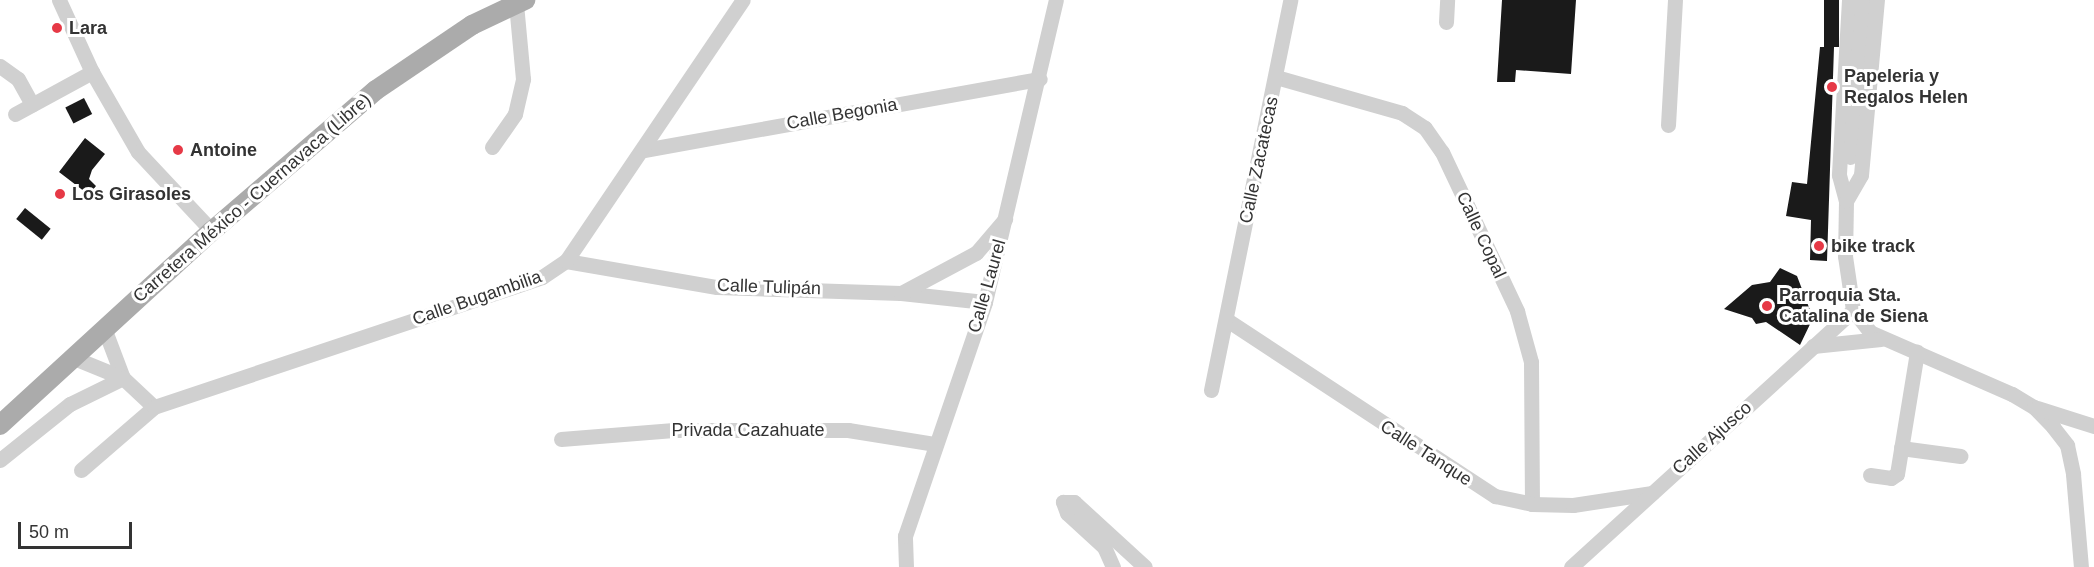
<!DOCTYPE html>
<meta charset="utf-8">
<style>
body{margin:0}
#map{position:relative;width:2094px;height:567px;overflow:hidden;background:#fff;font-family:Helvetica,sans-serif}
div>[style]{position:absolute}
.building>*{inset:0;background:#1a1a1a;transform-origin:0 0}
.minor>*{height:15px;margin:-7.5px;padding:0 7.5px;transform-origin:7.5px;border-radius:7.5px;background:#d0d0d0}
.major>*{height:20px;margin:-10px;padding:0 10px;transform-origin:10px;border-radius:10px;background:#ababab}
.dots>*{width:16px;height:16px;translate:-50% -50%;box-sizing:border-box;border:3px solid #fff;border-radius:50%}
span{translate:-50% -50%;white-space:nowrap;text-align:center;line-height:1.15;-webkit-text-stroke:6px #fff;paint-order:stroke}
.poi-label{font-size:18px;color:#333;font-weight:700}
.left{translate:0 -50%;text-align:left}
.street-label{font-size:18px;color:#333}
.scale{position:absolute;left:18px;top:522px;width:114px;height:27px;box-sizing:border-box;border:3px solid #333;border-top:0;padding-left:8px;font-size:18px;line-height:21px;white-space:nowrap;color:#333;-webkit-text-stroke:4px #fff;paint-order:stroke}
</style>
<div id="map">
<div class="building">
<div style="clip-path:polygon(1502px 0,1576px 0,1571px 74px,1516px 70px,1515px 82px,1497px 82px)"></div>
<div style="left:1824px;top:0;width:15px;height:47px"></div>
<div style="clip-path:polygon(1820px 47px,1834px 47px,1827px 261px,1810px 260px,1811px 220px,1786px 216px,1792px 182px,1807px 184px)"></div>
<div style="left:84px;top:98px;width:18px;height:21px;rotate:63deg"></div>
<div style="clip-path:polygon(85px 138px,105px 154px,92px 170px,89px 179px,96px 186px,89px 195px,59px 172px)"></div>
<div style="left:25px;top:208px;width:33px;height:14px;rotate:39deg"></div>
<div style="clip-path:polygon(1780px 268px,1797px 276px,1813px 318px,1800px 345px,1766px 322px,1756px 324px,1752px 318px,1724px 309px,1752px 285px,1770px 282px)"></div>
</div>
<div class="minor">
<div style="left:59px;top:0;width:79px;rotate:65.4deg"></div>
<div style="left:92px;top:72px;width:92px;rotate:60.1deg"></div>
<div style="left:138px;top:152px;width:108px;rotate:46.9deg"></div>
<div style="left:1849px;top:0;width:175px;rotate:93.3deg"></div>
<div style="left:1839px;top:175px;width:27px;rotate:75deg"></div>
<div style="left:1846px;top:201px;width:55px;rotate:91deg"></div>
<div style="left:1845px;top:256px;width:55px;rotate:81.6deg"></div>
<div style="left:1853px;top:310px;width:28px;rotate:52deg"></div>
<div style="left:1870px;top:332px;width:155px;rotate:23.6deg"></div>
<div style="left:2012px;top:394px;width:26px;rotate:31deg"></div>
<div style="left:2034px;top:407px;width:28px;rotate:46deg"></div>
<div style="left:2053px;top:427px;width:23px;rotate:52deg"></div>
<div style="left:2067px;top:445px;width:30px;rotate:78deg"></div>
<div style="left:2073px;top:474px;width:93px;rotate:85.1deg"></div>
<div style="left:1446px;top:22px;width:22px;rotate:-87deg"></div>
<div style="left:0;top:66px;width:22px;rotate:36deg"></div>
<div style="left:18px;top:79px;width:29px;rotate:61deg"></div>
<div style="left:1276px;top:77px;width:131px;rotate:15.9deg"></div>
<div style="left:1402px;top:113px;width:27px;rotate:33deg"></div>
<div style="left:1425px;top:128px;width:29px;rotate:55deg"></div>
<div style="left:1442px;top:152px;width:176px;rotate:64.7deg"></div>
<div style="left:1517px;top:311px;width:53px;rotate:74.6deg"></div>
<div style="left:1531px;top:362px;width:142px;rotate:89.6deg"></div>
<div style="left:15px;top:114px;width:88px;rotate:-28.6deg"></div>
<div style="left:1668px;top:125px;width:125px;rotate:-86.8deg"></div>
<div style="left:492px;top:147px;width:40px;rotate:-55.1deg"></div>
<div style="left:515px;top:114px;width:36px;rotate:-77deg"></div>
<div style="left:523px;top:79px;width:76px;rotate:-95.3deg"></div>
<div style="left:644px;top:150px;width:402px;rotate:-10.2deg"></div>
<div style="left:1850px;top:157px;width:158px;rotate:-85.3deg"></div>
<div style="left:1846px;top:201px;width:30px;rotate:-60deg"></div>
<div style="left:1861px;top:175px;width:176px;rotate:-84.8deg"></div>
<div style="left:566px;top:261px;width:153px;rotate:9.8deg"></div>
<div style="left:717px;top:287px;width:184px;rotate:1.9deg"></div>
<div style="left:901px;top:293px;width:84px;rotate:6.1deg"></div>
<div style="left:901px;top:293px;width:85px;rotate:-28.1deg"></div>
<div style="left:976px;top:253px;width:45px;rotate:-49.5deg"></div>
<div style="left:1227px;top:320px;width:321px;rotate:33.3deg"></div>
<div style="left:1495px;top:496px;width:38px;rotate:12deg"></div>
<div style="left:1532px;top:504px;width:41px;rotate:1.4deg"></div>
<div style="left:1573px;top:505px;width:80px;rotate:-8.6deg"></div>
<div style="left:104px;top:328px;width:53px;rotate:69.2deg"></div>
<div style="left:1813px;top:346px;width:68px;rotate:-5.9deg"></div>
<div style="left:74px;top:358px;width:53px;rotate:22.2deg"></div>
<div style="left:123px;top:378px;width:42px;rotate:43.1deg"></div>
<div style="left:1211px;top:390px;width:398px;rotate:-78.5deg"></div>
<div style="left:2037px;top:408px;width:60px;rotate:17.5deg"></div>
<div style="left:561px;top:439px;width:113px;rotate:-4.6deg"></div>
<div style="left:674px;top:430px;width:174px"></div>
<div style="left:848px;top:430px;width:87px;rotate:9.2deg"></div>
<div style="left:1901px;top:448px;width:60px;rotate:7.7deg"></div>
<div style="left:0;top:460px;width:90px;rotate:-38.7deg"></div>
<div style="left:70px;top:404px;width:59px;rotate:-26.1deg"></div>
<div style="left:81px;top:470px;width:96px;rotate:-40.8deg"></div>
<div style="left:154px;top:407px;width:409px;rotate:-18.5deg"></div>
<div style="left:542px;top:277px;width:29px;rotate:-34deg"></div>
<div style="left:566px;top:261px;width:315px;rotate:-55.9deg"></div>
<div style="left:1870px;top:475px;width:21px;rotate:8deg"></div>
<div style="left:1891px;top:478px;width:7px;rotate:-34deg"></div>
<div style="left:1897px;top:474px;width:124px;rotate:-80.7deg"></div>
<div style="left:906px;top:567px;width:31px;rotate:-92deg"></div>
<div style="left:905px;top:536px;width:247px;rotate:-71.1deg"></div>
<div style="left:985px;top:302px;width:310px;rotate:-76.8deg"></div>
<div style="left:1113px;top:567px;width:22px;rotate:-114deg"></div>
<div style="left:1104px;top:547px;width:50px;rotate:-137.4deg"></div>
<div style="left:1067px;top:513px;width:12px;rotate:-110deg"></div>
<div style="left:1063px;top:502px;width:11px"></div>
<div style="left:1074px;top:502px;width:96px;rotate:42.5deg"></div>
<div style="left:1571px;top:567px;width:382px;rotate:-42.3deg"></div>
</div>
<div class="major">
<div style="left:0;top:425px;width:287px;rotate:-42.5deg"></div>
<div style="left:212px;top:231px;width:216px;rotate:-40.7deg"></div>
<div style="left:376px;top:90px;width:116px;rotate:-34.1deg"></div>
<div style="left:472px;top:25px;width:59px;rotate:-25.3deg"></div>
</div>
<div class="dots">
<div style="left:57px;top:28px;background:#e63946"></div>
<div style="left:1832px;top:87px;background:#e63946"></div>
<div style="left:178px;top:150px;background:#e63946"></div>
<div style="left:60px;top:194px;background:#e63946"></div>
<div style="left:1819px;top:246px;background:#e63946"></div>
<div style="left:1767px;top:306px;background:#e63946"></div>
</div>
<div class="poi-label">
<span class="left" style="left:69px;top:28px">Lara</span>
<span class="left" style="left:1844px;top:87px">Papeleria y<br>Regalos Helen</span>
<span class="left" style="left:190px;top:150px">Antoine</span>
<span class="left" style="left:72px;top:194px">Los Girasoles</span>
<span class="left" style="left:1831px;top:246px">bike track</span>
<span class="left" style="left:1779px;top:306px">Parroquia Sta.<br>Catalina de Siena</span>
</div>
<div class="street-label">
<span style="left:842px;top:114px;rotate:-10deg">Calle Begonia</span>
<span style="left:1259px;top:160px;rotate:-78deg">Calle Zacatecas</span>
<span style="left:252px;top:198px;rotate:-41deg">Carretera México - Cuernavaca (Libre)</span>
<span style="left:1481px;top:235px;rotate:65deg">Calle Copal</span>
<span style="left:987px;top:286px;rotate:-74deg">Calle Laurel</span>
<span style="left:769px;top:287px;rotate:2deg">Calle Tulipán</span>
<span style="left:477px;top:298px;rotate:-19deg">Calle Bugambilia</span>
<span style="left:748px;top:430px">Privada Cazahuate</span>
<span style="left:1712px;top:438px;rotate:-42deg">Calle Ajusco</span>
<span style="left:1426px;top:453px;rotate:33deg">Calle Tanque</span>
</div>
<div class="scale">50 m</div>
</div>
